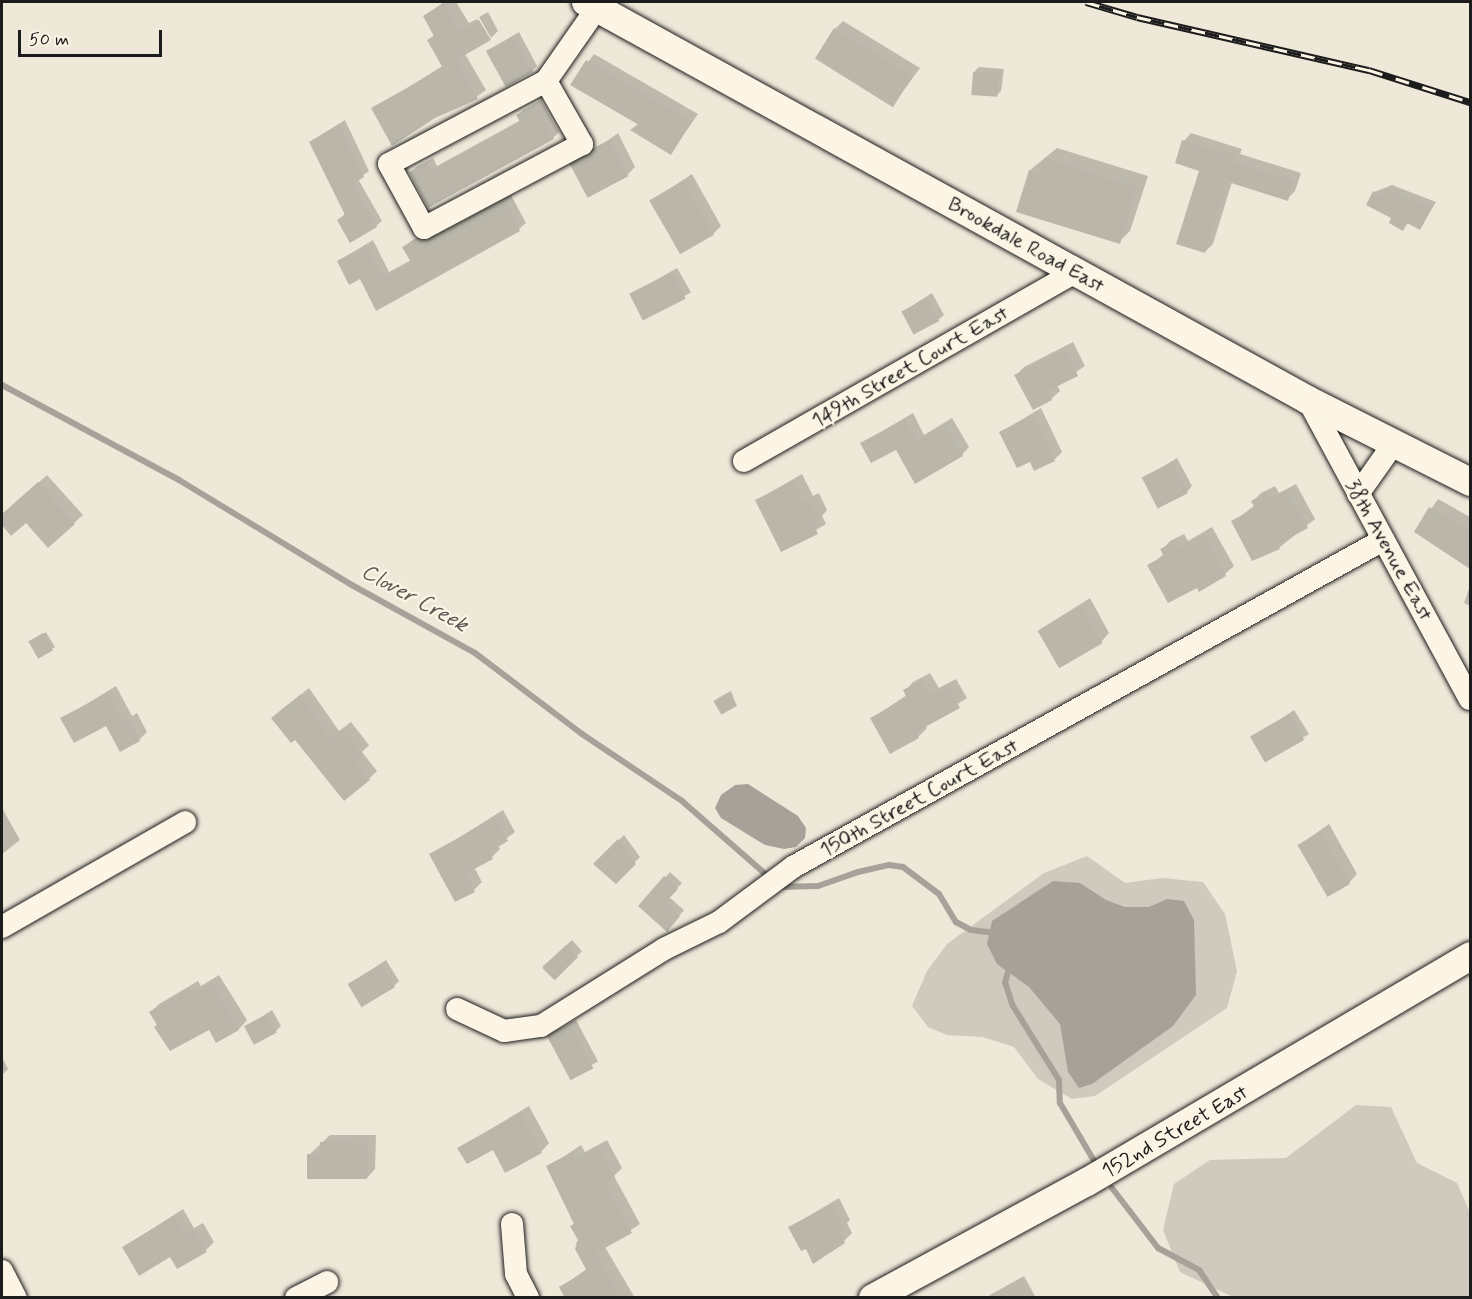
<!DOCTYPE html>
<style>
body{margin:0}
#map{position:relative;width:1472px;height:1299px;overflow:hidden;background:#eee8d9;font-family:Mynerve,sans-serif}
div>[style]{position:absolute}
.green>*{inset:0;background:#cfcabd}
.water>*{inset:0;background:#a7a299}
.shadow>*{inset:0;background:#0003;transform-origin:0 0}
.stream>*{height:6px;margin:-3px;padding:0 3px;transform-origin:3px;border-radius:3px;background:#a7a299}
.building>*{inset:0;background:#bab6aa;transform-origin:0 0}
.roads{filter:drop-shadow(0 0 2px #1c1c1c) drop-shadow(0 0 2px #1c1c1c)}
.minor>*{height:22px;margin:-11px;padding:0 11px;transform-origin:11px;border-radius:11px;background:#fcf5e5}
.major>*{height:28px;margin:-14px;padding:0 14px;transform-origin:14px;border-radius:14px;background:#fcf5e5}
.rail>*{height:7px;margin-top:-3.5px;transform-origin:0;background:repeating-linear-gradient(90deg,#fcf5e5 0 14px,#1c1c1c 0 28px);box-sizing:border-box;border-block:2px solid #1c1c1c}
span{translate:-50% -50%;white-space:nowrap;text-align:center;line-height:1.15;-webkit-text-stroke:4.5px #fcf5e5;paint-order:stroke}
.street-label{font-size:21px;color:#1c1c1c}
.water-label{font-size:22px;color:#5b5854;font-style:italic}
.frame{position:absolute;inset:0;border:3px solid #1c1c1c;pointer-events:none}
.scale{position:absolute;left:18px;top:30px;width:144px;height:27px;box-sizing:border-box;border:3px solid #1c1c1c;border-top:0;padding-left:8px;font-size:18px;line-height:21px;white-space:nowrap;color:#1c1c1c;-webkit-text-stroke:4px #fcf5e5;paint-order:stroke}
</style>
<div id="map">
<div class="green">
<div style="clip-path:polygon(1087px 856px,1125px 883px,1162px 878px,1203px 882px,1225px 914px,1237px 971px,1227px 1008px,1095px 1096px,1072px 1099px,1038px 1079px,1014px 1047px,983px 1037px,947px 1035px,928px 1027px,912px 1006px,927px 971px,947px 944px,1044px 873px)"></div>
<div style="clip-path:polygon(1356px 1105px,1391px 1107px,1417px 1163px,1457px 1183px,1470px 1213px,1470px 1297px,1233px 1297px,1180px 1272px,1163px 1230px,1174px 1184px,1210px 1160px,1286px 1158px)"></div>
</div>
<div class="water">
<div style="clip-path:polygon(748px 784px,798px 816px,806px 828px,805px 838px,796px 847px,784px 849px,765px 845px,721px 818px,715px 808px,721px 795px,735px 785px)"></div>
<div style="clip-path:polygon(1053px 881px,1080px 883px,1106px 900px,1125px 907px,1149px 907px,1167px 899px,1184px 901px,1194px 920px,1196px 995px,1173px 1026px,1092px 1084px,1079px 1088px,1068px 1072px,1060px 1024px,1029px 987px,997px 964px,987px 944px,992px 921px)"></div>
</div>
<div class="shadow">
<div style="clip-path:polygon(444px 2px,456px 2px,469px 23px,477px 19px,488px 39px,465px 54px,486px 90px,465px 105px,464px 102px,373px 109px,444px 65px,429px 40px,435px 34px,424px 16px)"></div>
<div style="clip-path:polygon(488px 12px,498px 31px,491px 38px,479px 17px)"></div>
<div style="clip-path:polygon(843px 21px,920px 68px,893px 105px,835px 29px)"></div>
<div style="clip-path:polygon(519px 32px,537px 66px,532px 71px,488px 51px)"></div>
<div style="clip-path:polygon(594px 54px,698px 114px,671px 153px,632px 129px,639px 123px,572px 84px)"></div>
<div style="clip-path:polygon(979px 67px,1004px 69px,1001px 91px,996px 96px,974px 72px)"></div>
<div style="clip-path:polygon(541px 100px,559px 132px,553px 138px,429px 206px,411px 173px,416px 167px,433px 158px,437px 166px,521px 120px,518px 115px,523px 110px)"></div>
<div style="clip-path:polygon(345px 120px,369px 171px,358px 179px,382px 221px,376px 226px,338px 220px,346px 213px,311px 142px)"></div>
<div style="clip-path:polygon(618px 133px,635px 167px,627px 175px,572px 166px)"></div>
<div style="clip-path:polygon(1191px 133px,1242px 149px,1240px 154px,1301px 173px,1295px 191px,1287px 199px,1232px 182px,1213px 244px,1205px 252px,1201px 170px,1184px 141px)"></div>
<div style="clip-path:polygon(1057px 148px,1148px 176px,1130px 231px,1119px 242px,1030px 170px)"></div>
<div style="clip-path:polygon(692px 174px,721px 226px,713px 234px,651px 201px)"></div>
<div style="clip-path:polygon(1392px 185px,1436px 202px,1420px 228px,1408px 223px,1403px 229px,1374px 192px)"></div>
<div style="clip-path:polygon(511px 195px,526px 223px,519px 229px,377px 309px,360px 277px,339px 261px,373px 240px,389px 272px,411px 260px,404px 247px,411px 241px,424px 234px,438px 234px)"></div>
<div style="left:677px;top:268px;width:28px;height:53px;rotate:60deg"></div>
<div style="clip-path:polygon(932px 293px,944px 315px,938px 320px,902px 312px)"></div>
<div style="clip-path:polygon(1073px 342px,1085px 366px,1057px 385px,1060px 391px,1051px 399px,1016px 375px,1024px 367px)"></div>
<div style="clip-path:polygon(1041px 408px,1062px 452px,1054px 460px,1030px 460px,1001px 432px)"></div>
<div style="clip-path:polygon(913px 413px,924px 435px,952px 418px,969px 447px,962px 455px,862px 443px)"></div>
<div style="clip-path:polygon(1177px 458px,1192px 486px,1187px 492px,1144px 478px)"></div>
<div style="clip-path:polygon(802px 474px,813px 496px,819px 493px,827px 510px,822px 516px,826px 524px,782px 550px,757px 500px)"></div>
<div style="clip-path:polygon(47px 475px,83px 515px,48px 546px,26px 521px,11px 534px,2px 523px,2px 516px)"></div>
<div style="clip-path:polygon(1296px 484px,1315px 519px,1280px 547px,1253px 559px,1233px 522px,1255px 505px,1253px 501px,1261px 493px,1275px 486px,1279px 493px)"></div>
<div style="clip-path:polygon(1438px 499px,1470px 517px,1470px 567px,1416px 532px)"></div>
<div style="clip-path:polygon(1212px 527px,1234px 566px,1225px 574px,1168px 601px,1149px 566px,1164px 554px,1162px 550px,1170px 541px,1184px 534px,1188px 541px)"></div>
<div style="clip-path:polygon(1470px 586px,1470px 606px,1464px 603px)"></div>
<div style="clip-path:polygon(1090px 598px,1109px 633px,1101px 642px,1039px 630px)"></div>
<div style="clip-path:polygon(46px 632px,55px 647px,40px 656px,34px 640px)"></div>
<div style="clip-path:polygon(930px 673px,939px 688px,956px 679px,967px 698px,925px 725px,927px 728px,918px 737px,891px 752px,872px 718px,907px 695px,905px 691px,913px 682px)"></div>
<div style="clip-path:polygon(116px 686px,132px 716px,137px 713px,147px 732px,139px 740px,106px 724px,62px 719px)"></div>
<div style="clip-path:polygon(309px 688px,339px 731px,351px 722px,369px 745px,362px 752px,377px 771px,369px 779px,295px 738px,281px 710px)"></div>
<div style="clip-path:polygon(731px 691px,736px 704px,717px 699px)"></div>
<div style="clip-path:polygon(1294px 710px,1309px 734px,1266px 760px,1259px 734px)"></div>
<div style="clip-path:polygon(2px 808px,20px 840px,2px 854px)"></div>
<div style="clip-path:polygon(503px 810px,515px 832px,498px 845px,500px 849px,492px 857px,474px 867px,482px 882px,474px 890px,431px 855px)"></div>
<div style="clip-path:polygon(1329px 824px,1357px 874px,1349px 883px,1299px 845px)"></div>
<div style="clip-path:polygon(624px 835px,640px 857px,616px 882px,595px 864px)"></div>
<div style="clip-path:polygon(670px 872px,682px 883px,669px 897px,684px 910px,672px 924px,640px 906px)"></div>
<div style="left:572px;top:940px;width:15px;height:40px;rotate:48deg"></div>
<div style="clip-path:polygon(386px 960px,399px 981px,394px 986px,350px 984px)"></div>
<div style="clip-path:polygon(219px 975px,247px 1020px,239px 1029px,217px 1041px,209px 1028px,158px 1025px,151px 1012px,159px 1004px,198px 981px,201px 986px)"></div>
<div style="clip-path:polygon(272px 1010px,281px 1026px,276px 1031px,246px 1027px)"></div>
<div style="left:576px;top:1020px;width:47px;height:32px;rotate:62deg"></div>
<div style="clip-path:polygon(2px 1057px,8px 1069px,2px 1075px)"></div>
<div style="clip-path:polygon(529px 1106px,549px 1143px,541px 1152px,459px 1148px)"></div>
<div style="clip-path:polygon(330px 1135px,376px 1135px,375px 1169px,367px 1178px,309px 1155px)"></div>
<div style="clip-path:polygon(607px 1140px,622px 1168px,614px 1176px,640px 1224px,605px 1247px,635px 1298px,561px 1298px,565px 1294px,561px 1287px,588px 1268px,576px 1243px,580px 1239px,572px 1226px,575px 1223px,548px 1167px,581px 1145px,585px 1152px)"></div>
<div style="clip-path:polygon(839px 1198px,850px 1220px,847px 1223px,852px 1233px,844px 1241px,806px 1247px,790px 1227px)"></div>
<div style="clip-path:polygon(183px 1209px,194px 1228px,203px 1223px,214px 1242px,206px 1250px,178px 1267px,171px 1255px,124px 1247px)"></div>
<div style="clip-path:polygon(1024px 1276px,1036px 1298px,987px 1298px,990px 1295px)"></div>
</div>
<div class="stream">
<div style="left:2px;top:385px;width:201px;rotate:28.2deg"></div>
<div style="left:179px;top:480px;width:200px;rotate:31.3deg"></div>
<div style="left:350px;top:584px;width:143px;rotate:28.9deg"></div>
<div style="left:475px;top:653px;width:134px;rotate:37.1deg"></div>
<div style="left:582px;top:734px;width:120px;rotate:33.8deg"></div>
<div style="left:682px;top:801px;width:118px;rotate:41.2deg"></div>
<div style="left:778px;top:887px;width:40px;rotate:-1.4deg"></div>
<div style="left:818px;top:886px;width:42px;rotate:-19.3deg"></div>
<div style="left:858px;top:872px;width:32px;rotate:-13deg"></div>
<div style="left:889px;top:865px;width:14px;rotate:8deg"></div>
<div style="left:903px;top:867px;width:45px;rotate:36.9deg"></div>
<div style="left:939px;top:894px;width:33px;rotate:59deg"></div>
<div style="left:956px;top:922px;width:17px;rotate:28deg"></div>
<div style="left:971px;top:930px;width:25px;rotate:7deg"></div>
<div style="left:1010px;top:965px;width:18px;rotate:106deg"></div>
<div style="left:1005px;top:982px;width:25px;rotate:72deg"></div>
<div style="left:1013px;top:1006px;width:87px;rotate:58.1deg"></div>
<div style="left:1059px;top:1080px;width:23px;rotate:88deg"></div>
<div style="left:1060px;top:1103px;width:65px;rotate:59.5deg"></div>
<div style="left:1112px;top:1188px;width:76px;rotate:52.5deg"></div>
<div style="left:1158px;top:1248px;width:47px;rotate:28.2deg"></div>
<div style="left:1199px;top:1270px;width:34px;rotate:56deg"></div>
</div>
<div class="building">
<div style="clip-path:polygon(444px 3px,460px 31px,479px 20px,491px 40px,456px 60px,478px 99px,435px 118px,392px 146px,371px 108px,443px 68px,427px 40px,434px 36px,423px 16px)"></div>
<div style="left:834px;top:28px;width:92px;height:36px;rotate:32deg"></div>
<div style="left:513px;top:36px;width:41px;height:31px;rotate:61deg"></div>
<div style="clip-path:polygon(586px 60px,692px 121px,671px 155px,630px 130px,639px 125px,570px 85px)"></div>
<div style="left:973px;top:72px;width:26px;height:23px;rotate:4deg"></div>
<div style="clip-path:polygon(536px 104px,554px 139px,428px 208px,409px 172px,427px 163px,432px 171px,520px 122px,516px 115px)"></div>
<div style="clip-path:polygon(339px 124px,364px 177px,353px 184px,377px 227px,350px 243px,337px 220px,345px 215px,309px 142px)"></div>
<div style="left:609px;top:140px;width:41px;height:46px;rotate:62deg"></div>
<div style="clip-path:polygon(1182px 140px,1236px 156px,1234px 162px,1294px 180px,1288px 201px,1228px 182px,1205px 253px,1176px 244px,1199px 171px,1175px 163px)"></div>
<div style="clip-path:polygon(1044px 158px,1137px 187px,1120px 244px,1016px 212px,1029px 170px,1040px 173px)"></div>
<div style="left:683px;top:181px;width:62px;height:39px;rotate:60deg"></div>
<div style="clip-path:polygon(1385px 189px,1432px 208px,1420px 230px,1407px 223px,1403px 231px,1389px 223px,1391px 218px,1366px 205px,1373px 191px,1381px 196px)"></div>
<div style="clip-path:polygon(505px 200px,520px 231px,376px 311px,360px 279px,349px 285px,337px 261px,366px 245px,383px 277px,411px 262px,402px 247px,417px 239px,430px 240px)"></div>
<div style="left:672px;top:272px;width:30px;height:48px;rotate:63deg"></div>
<div style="left:927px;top:298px;width:26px;height:29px;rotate:62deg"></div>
<div style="clip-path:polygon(1065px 349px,1078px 376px,1048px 391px,1052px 400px,1033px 410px,1014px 375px)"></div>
<div style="clip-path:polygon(1032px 415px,1055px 461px,1034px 471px,1030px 462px,1017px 468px,999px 432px)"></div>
<div style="clip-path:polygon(905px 419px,917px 441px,945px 424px,963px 456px,915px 484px,896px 450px,871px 463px,860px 443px)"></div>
<div style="left:1172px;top:462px;width:35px;height:34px;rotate:63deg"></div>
<div style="clip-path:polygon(793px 481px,804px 503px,810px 500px,820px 520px,813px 523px,818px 534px,781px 552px,755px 500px)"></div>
<div style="clip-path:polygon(38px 482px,75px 524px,48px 548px,26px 523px,11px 536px,2px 525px,2px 514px)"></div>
<div style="clip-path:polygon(1287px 491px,1308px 528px,1278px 544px,1280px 549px,1252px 561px,1231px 521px,1255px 508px,1251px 501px,1266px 493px,1270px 500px)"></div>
<div style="clip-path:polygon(1429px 507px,1470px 530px,1470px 569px,1414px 532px)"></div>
<div style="clip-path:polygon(1204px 534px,1226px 576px,1199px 592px,1197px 588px,1168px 603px,1147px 565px,1164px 556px,1160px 549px,1175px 541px,1179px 548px)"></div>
<div style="left:1081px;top:606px;width:43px;height:50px;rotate:60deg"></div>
<div style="left:43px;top:633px;width:20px;height:17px;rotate:60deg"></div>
<div style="clip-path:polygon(922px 680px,930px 696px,948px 686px,960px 708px,916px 732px,919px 738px,890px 754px,870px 718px,907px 698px,903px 690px)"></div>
<div style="left:729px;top:692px;width:16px;height:18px;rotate:60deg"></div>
<div style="clip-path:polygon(108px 693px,123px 723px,128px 720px,140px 741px,120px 752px,106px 726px,74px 743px,60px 718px)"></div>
<div style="clip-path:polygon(300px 695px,331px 739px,342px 729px,362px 754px,354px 761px,370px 780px,344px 801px,295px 740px,291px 743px,271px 718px)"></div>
<div style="left:1289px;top:714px;width:30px;height:45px;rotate:60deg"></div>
<div style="clip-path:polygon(495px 818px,508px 841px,489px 852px,493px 859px,465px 874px,475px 892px,455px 902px,429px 854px)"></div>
<div style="left:1320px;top:832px;width:60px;height:26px;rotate:60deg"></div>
<div style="clip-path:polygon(618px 839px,636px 864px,616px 884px,593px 864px)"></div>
<div style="clip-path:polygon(664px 876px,678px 889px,665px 903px,680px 916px,667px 932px,638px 906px)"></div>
<div style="left:566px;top:945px;width:17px;height:33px;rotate:45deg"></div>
<div style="left:381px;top:964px;width:27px;height:39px;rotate:59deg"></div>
<div style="clip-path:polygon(211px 982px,239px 1030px,216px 1043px,209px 1030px,170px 1051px,154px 1027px,157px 1025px,149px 1012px,189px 988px,192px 993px)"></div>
<div style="left:267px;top:1014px;width:21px;height:26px;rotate:62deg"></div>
<div style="left:570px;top:1024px;width:50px;height:26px;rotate:62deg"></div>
<div style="clip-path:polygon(520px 1113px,542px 1153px,505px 1173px,493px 1150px,467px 1164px,457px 1148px)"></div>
<div style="clip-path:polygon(320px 1142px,368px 1143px,367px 1179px,307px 1179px,307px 1154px,320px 1155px)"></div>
<div style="clip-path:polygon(598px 1147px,615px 1178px,605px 1183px,632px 1233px,596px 1253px,620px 1298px,565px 1298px,559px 1287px,587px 1271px,575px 1249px,578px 1240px,570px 1226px,574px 1224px,546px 1166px,573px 1152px,577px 1159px)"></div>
<div style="clip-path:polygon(831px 1205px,843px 1229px,839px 1231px,845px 1243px,813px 1264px,806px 1249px,801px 1251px,788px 1227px)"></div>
<div style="clip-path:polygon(174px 1216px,185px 1235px,194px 1230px,207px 1252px,177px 1269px,170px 1257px,139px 1276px,122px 1247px)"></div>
</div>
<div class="roads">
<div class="minor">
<div style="left:546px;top:81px;width:73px;rotate:60.3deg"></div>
<div style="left:582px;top:144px;width:179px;rotate:152deg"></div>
<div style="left:424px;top:228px;width:73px;rotate:-118.7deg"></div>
<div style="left:389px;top:164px;width:178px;rotate:-27.9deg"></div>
<div style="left:546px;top:81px;width:89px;rotate:-55.1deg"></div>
<div style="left:1308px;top:400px;width:340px;rotate:61.6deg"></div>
<div style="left:744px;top:461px;width:381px;rotate:-29.7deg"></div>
<div style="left:1358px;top:494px;width:62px;rotate:-54.8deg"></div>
<div style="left:2px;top:927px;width:211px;rotate:-29.8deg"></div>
<div style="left:457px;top:1009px;width:52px;rotate:25.1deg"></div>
<div style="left:504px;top:1031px;width:37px;rotate:-8deg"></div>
<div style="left:541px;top:1026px;width:145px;rotate:-32deg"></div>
<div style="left:664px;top:949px;width:61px;rotate:-26.1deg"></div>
<div style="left:719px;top:922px;width:92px;rotate:-36.6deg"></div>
<div style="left:793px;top:867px;width:675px;rotate:-29deg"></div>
<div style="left:512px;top:1224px;width:50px;rotate:85.4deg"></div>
<div style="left:516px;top:1274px;width:27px;rotate:63deg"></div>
<div style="left:2px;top:1271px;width:30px;rotate:63deg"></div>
<div style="left:296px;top:1298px;width:35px;rotate:-27deg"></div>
</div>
<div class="major">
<div style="left:586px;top:2px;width:824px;rotate:28.87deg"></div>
<div style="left:1308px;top:400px;width:182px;rotate:26.8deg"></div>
<div style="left:873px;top:1298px;width:243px;rotate:-28.5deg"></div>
<div style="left:1087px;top:1182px;width:445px;rotate:-30.5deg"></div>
</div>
</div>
<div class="rail">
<div style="left:1086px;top:2px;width:53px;rotate:16.4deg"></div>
<div style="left:1137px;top:17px;width:238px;rotate:12.9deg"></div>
<div style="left:1369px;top:70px;width:106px;rotate:17.6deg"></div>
</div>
<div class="street-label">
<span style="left:1026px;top:245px;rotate:29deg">Brookdale Road East</span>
<span style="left:910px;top:367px;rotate:-30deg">149th Street Court East</span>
<span style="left:1389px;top:550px;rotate:61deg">38th Avenue East</span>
<span style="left:919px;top:798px;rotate:-29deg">150th Street Court East</span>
<span style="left:1175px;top:1132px;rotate:-30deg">152nd Street East</span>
</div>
<div class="water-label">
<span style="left:414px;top:599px;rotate:29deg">Clover Creek</span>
</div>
<div class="frame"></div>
<div class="scale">50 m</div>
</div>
